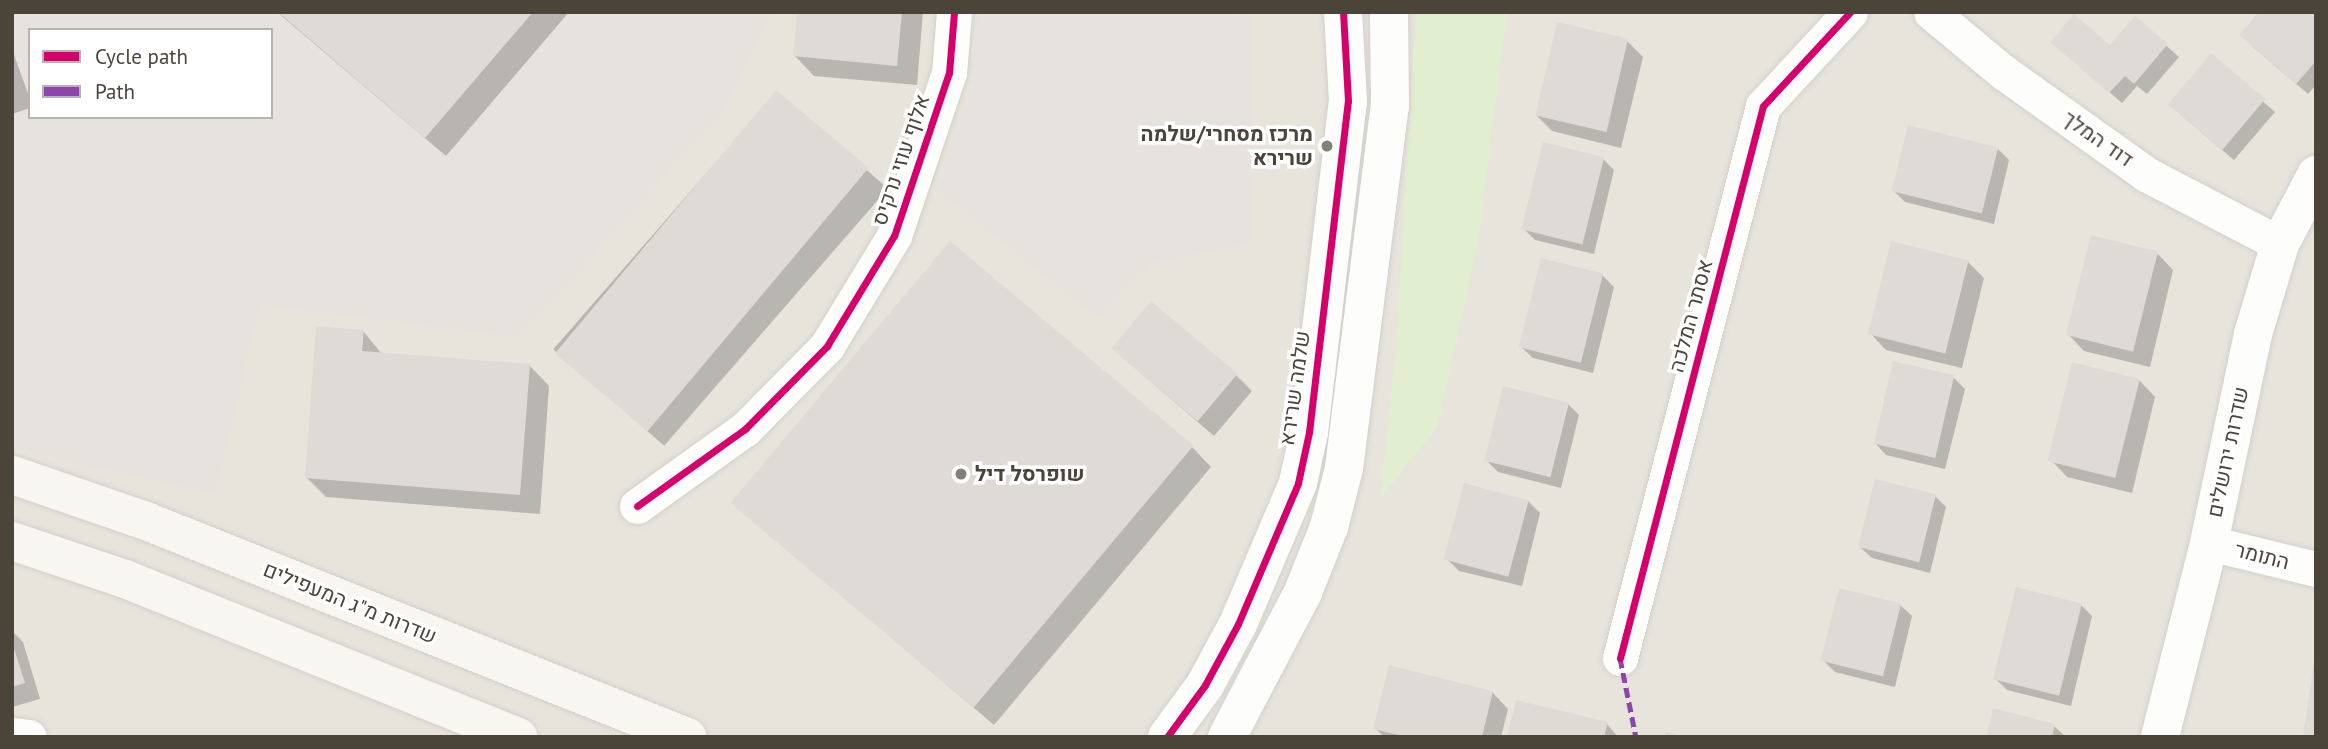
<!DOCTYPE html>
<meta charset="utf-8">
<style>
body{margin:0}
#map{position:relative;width:2328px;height:749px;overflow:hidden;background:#f4f2ee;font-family:"PT Sans",Heebo,sans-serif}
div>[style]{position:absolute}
.residential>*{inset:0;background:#e7e4dc}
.industrial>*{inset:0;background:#e6e2de}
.green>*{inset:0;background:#e1eecf}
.parking>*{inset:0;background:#e6e3df}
.shadow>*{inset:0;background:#0003;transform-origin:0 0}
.building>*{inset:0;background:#dedbd6;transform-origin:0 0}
.roads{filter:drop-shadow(0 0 2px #d2d0cb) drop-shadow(0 0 2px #d2d0cb)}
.minor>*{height:35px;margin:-17.5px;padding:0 17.5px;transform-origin:17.5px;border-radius:17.5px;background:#fdfdfc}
.tertiary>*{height:38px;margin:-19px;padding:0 19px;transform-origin:19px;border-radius:19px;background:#fdfdfc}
.secondary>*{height:38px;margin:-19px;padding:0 19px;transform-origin:19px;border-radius:19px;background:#f7f6f1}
.quiet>*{height:5px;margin-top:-2.5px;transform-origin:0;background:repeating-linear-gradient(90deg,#8e44ad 0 10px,transparent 0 15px)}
.cycleway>*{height:7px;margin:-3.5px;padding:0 3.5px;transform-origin:3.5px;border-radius:3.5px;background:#d6006c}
.dots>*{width:19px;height:19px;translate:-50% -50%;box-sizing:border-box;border:4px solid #fff;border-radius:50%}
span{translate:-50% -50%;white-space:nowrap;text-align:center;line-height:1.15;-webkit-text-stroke:7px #fff;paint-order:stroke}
.poi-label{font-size:21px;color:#4b4439;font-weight:700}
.right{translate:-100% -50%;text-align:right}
.left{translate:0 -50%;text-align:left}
.street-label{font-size:21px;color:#4b4439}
.frame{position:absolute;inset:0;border:14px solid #4b4439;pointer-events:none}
.legend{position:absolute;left:28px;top:28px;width:245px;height:91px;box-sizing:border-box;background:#fff;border:2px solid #b7b4b0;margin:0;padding:9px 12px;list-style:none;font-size:21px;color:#4b4439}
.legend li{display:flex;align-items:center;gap:14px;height:35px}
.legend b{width:35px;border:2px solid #b7b4b0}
</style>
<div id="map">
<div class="residential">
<div style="clip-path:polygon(evenodd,12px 12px,2316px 12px,2316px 737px,12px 737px,12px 12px,30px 30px,271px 30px,271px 117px,30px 117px,30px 30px)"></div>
</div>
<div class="industrial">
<div style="clip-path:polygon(evenodd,12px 12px,770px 12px,725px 108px,519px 337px,260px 304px,215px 493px,12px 448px,12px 12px,30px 30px,271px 30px,271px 117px,30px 117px,30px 30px)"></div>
</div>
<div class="green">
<div style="clip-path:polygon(1416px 12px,1507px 12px,1478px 243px,1438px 426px,1380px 499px,1396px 344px)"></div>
</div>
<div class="parking">
<div style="clip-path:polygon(973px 13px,1251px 16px,1253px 242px,1152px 263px,1099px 319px,937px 190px,974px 84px)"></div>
</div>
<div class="shadow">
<div style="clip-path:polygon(277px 12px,569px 12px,446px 156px)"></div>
<div style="clip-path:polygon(798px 12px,923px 12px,917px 85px,814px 76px,795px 56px)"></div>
<div style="clip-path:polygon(2316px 12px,2316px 85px,2308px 94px,2253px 47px)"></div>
<div style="clip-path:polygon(2135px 18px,2179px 57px,2147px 94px,2137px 86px,2122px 103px,2064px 53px,2110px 47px)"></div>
<div style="clip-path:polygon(1627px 41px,1643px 57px,1621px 148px,1552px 131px,1536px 115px)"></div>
<div style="clip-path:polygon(12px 49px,30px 99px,30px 108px,12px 114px)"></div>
<div style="clip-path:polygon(2211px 56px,2275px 112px,2234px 160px,2181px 115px)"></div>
<div style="left:777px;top:92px;width:147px;height:341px;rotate:41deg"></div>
<div style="clip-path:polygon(1998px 149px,2009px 160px,1994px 224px,1905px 202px,1893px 190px)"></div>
<div style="clip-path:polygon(1603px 159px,1614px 170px,1594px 254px,1535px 240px,1523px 228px)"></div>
<div style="clip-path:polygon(2157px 253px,2173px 270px,2150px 367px,2084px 351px,2068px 334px)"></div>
<div style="clip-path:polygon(1968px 262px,1984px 278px,1962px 368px,1886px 350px,1870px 333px)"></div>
<div style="clip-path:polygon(1602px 275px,1614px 287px,1593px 373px,1533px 358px,1521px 347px)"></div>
<div style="clip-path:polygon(363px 331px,382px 354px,530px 366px,549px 386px,540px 514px,326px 497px,306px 477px)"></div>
<div style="clip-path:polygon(1113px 349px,1236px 375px,1252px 391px,1214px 436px)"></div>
<div style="clip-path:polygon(1953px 377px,1965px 389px,1945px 469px,1886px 455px,1875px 443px)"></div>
<div style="clip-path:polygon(2139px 380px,2155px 397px,2132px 493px,2067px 477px,2051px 460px)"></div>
<div style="clip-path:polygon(1568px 404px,1579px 415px,1561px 488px,1498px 472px,1487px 461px)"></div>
<div style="clip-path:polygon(1192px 447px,1211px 467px,994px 725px,732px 502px)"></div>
<div style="clip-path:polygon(1935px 496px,1946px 507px,1930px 573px,1872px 558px,1860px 547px)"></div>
<div style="clip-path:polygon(1528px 501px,1540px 513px,1522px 586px,1459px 571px,1447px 559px)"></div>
<div style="clip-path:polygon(1900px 605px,1912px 616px,1895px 687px,1835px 672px,1823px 660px)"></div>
<div style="clip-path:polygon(2081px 605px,2092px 616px,2071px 706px,2007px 690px,1996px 679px)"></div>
<div style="clip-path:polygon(12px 631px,23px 642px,40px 699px,12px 707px)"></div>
<div style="clip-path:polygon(2316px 662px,2316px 737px,2305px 737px)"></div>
<div style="clip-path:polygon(1492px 692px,1508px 709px,1501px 737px,1384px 737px,1375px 728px)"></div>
<div style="clip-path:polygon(1607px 724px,1618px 737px,1508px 737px)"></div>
<div style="clip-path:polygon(2054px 726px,2066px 737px,1988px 737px)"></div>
</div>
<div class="building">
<div style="clip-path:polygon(278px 12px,533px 12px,425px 138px)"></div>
<div style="clip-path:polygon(797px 12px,902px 12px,897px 66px,793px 56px)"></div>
<div style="clip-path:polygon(2259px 12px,2316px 12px,2316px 61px,2296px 84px,2239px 35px)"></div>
<div style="clip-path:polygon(2074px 14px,2110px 45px,2135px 16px,2168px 44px,2134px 84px,2125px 76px,2109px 93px,2050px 42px)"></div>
<div style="left:1557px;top:22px;width:73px;height:96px;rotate:13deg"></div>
<div style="left:2211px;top:53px;width:71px;height:67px;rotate:40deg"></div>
<div style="left:776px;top:90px;width:121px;height:344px;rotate:40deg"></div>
<div style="left:1908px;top:125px;width:93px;height:68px;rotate:14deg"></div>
<div style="left:1543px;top:142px;width:63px;height:90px;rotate:14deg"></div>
<div style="left:2091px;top:235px;width:69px;height:103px;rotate:14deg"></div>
<div style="left:950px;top:241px;width:318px;height:342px;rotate:40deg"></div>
<div style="left:1891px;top:241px;width:80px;height:96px;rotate:14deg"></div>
<div style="left:1541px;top:258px;width:64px;height:92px;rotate:14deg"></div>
<div style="left:1151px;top:301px;width:113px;height:62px;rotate:40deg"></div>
<div style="clip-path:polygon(316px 326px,364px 330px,362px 351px,530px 364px,520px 495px,305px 478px)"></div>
<div style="left:1893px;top:361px;width:63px;height:85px;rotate:13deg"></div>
<div style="left:2072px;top:362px;width:70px;height:102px;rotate:14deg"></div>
<div style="left:1503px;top:386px;width:68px;height:77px;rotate:14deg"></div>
<div style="left:1875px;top:479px;width:63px;height:70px;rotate:14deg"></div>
<div style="left:1464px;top:483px;width:67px;height:79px;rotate:15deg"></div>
<div style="left:2016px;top:587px;width:68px;height:95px;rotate:14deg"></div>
<div style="left:1839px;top:588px;width:64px;height:75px;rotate:14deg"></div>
<div style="clip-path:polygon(12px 642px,25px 683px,12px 687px)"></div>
<div style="clip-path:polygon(2314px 661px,2316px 737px,2303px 737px)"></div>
<div style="clip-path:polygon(1389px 665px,1493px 691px,1482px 737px,1407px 737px,1373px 729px)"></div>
<div style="clip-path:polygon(1516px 700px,1608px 722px,1604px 737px,1507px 737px)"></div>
<div style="clip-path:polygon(1993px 708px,2055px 724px,2052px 737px,1986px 737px)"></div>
<div style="clip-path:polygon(1666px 732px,1683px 736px,1682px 737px,1664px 737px)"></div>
</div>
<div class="roads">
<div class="minor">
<div style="left:1931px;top:12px;width:94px;rotate:39.8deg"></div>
<div style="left:2003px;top:72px;width:176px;rotate:35.5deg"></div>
<div style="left:2146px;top:174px;width:151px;rotate:27.6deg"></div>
<div style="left:637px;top:506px;width:133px;rotate:-35.5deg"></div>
<div style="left:745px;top:429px;width:117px;rotate:-45.3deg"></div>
<div style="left:827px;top:346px;width:129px;rotate:-58.7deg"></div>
<div style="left:894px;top:236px;width:172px;rotate:-71.4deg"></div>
<div style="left:949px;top:73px;width:61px;rotate:-85.3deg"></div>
<div style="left:2209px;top:543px;width:110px;rotate:13.7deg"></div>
<div style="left:1620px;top:658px;width:570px;rotate:-75.48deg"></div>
<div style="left:1763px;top:106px;width:128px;rotate:-47.2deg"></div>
<div style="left:12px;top:735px;width:17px;rotate:7deg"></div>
</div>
<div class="tertiary">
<div style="left:1167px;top:737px;width:64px;rotate:-53.8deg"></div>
<div style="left:1205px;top:685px;width:69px;rotate:-61.6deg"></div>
<div style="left:1238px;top:624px;width:153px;rotate:-66.9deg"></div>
<div style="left:1298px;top:483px;width:52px;rotate:-77.8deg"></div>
<div style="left:1309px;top:432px;width:333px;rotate:-83.3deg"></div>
<div style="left:1348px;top:101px;width:89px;rotate:-93.2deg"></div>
<div style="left:1227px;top:737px;width:164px;rotate:-62.3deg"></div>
<div style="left:1303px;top:592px;width:70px;rotate:-68.2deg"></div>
<div style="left:1329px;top:527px;width:61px;rotate:-75.7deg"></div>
<div style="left:1344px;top:468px;width:365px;rotate:-82.8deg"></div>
<div style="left:1390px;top:106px;width:94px;rotate:-90.6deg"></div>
<div style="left:2160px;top:737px;width:200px;rotate:-75.8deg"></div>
<div style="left:2209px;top:543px;width:214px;rotate:-78.1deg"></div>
<div style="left:2253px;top:334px;width:94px;rotate:-73.3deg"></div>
<div style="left:2280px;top:244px;width:78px;rotate:-62.4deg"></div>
</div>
<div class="secondary">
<div style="left:12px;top:475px;width:142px;rotate:18.9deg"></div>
<div style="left:146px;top:521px;width:583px;rotate:21.76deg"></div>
<div style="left:12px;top:541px;width:119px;rotate:18.6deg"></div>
<div style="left:125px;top:579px;width:424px;rotate:21.9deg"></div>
</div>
</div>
<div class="quiet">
<div style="left:1620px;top:658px;width:81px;rotate:78.6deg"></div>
</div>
<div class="cycleway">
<div style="left:637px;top:506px;width:133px;rotate:-35.5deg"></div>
<div style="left:745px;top:429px;width:117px;rotate:-45.3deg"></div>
<div style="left:827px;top:346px;width:129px;rotate:-58.7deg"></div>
<div style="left:894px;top:236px;width:172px;rotate:-71.4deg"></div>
<div style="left:949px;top:73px;width:61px;rotate:-85.3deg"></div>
<div style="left:1620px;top:658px;width:570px;rotate:-75.48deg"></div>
<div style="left:1763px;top:106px;width:128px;rotate:-47.2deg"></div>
<div style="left:1167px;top:737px;width:64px;rotate:-53.8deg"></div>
<div style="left:1205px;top:685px;width:69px;rotate:-61.6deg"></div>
<div style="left:1238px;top:624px;width:153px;rotate:-66.9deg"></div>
<div style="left:1298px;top:483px;width:52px;rotate:-77.8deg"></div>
<div style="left:1309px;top:432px;width:333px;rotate:-83.3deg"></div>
<div style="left:1348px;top:101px;width:89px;rotate:-93.2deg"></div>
</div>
<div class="dots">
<div style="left:1327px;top:146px;background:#868178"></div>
<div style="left:961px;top:474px;background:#868178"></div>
</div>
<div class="poi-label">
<span class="right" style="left:1313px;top:146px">מרכז מסחרי/שלמה<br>שרירא</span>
<span class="left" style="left:975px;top:474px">שופרסל דיל</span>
</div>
<div class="street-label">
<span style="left:2098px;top:139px;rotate:35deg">דוד המלך</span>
<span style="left:901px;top:160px;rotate:-71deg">אלוף עוזי נרקיס</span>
<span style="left:1691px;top:316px;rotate:-75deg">אסתר המלכה</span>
<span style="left:1295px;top:388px;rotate:-82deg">שלמה שרירא</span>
<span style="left:2228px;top:452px;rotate:-78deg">שדרות ירושלים</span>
<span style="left:2262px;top:556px;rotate:14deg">התומר</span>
<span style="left:350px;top:603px;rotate:22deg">שדרות מ"ג המעפילים</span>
</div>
<div class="frame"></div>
<ul class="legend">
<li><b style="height:9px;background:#d6006c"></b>Cycle path</li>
<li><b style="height:9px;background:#8e44ad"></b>Path</li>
</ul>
</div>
